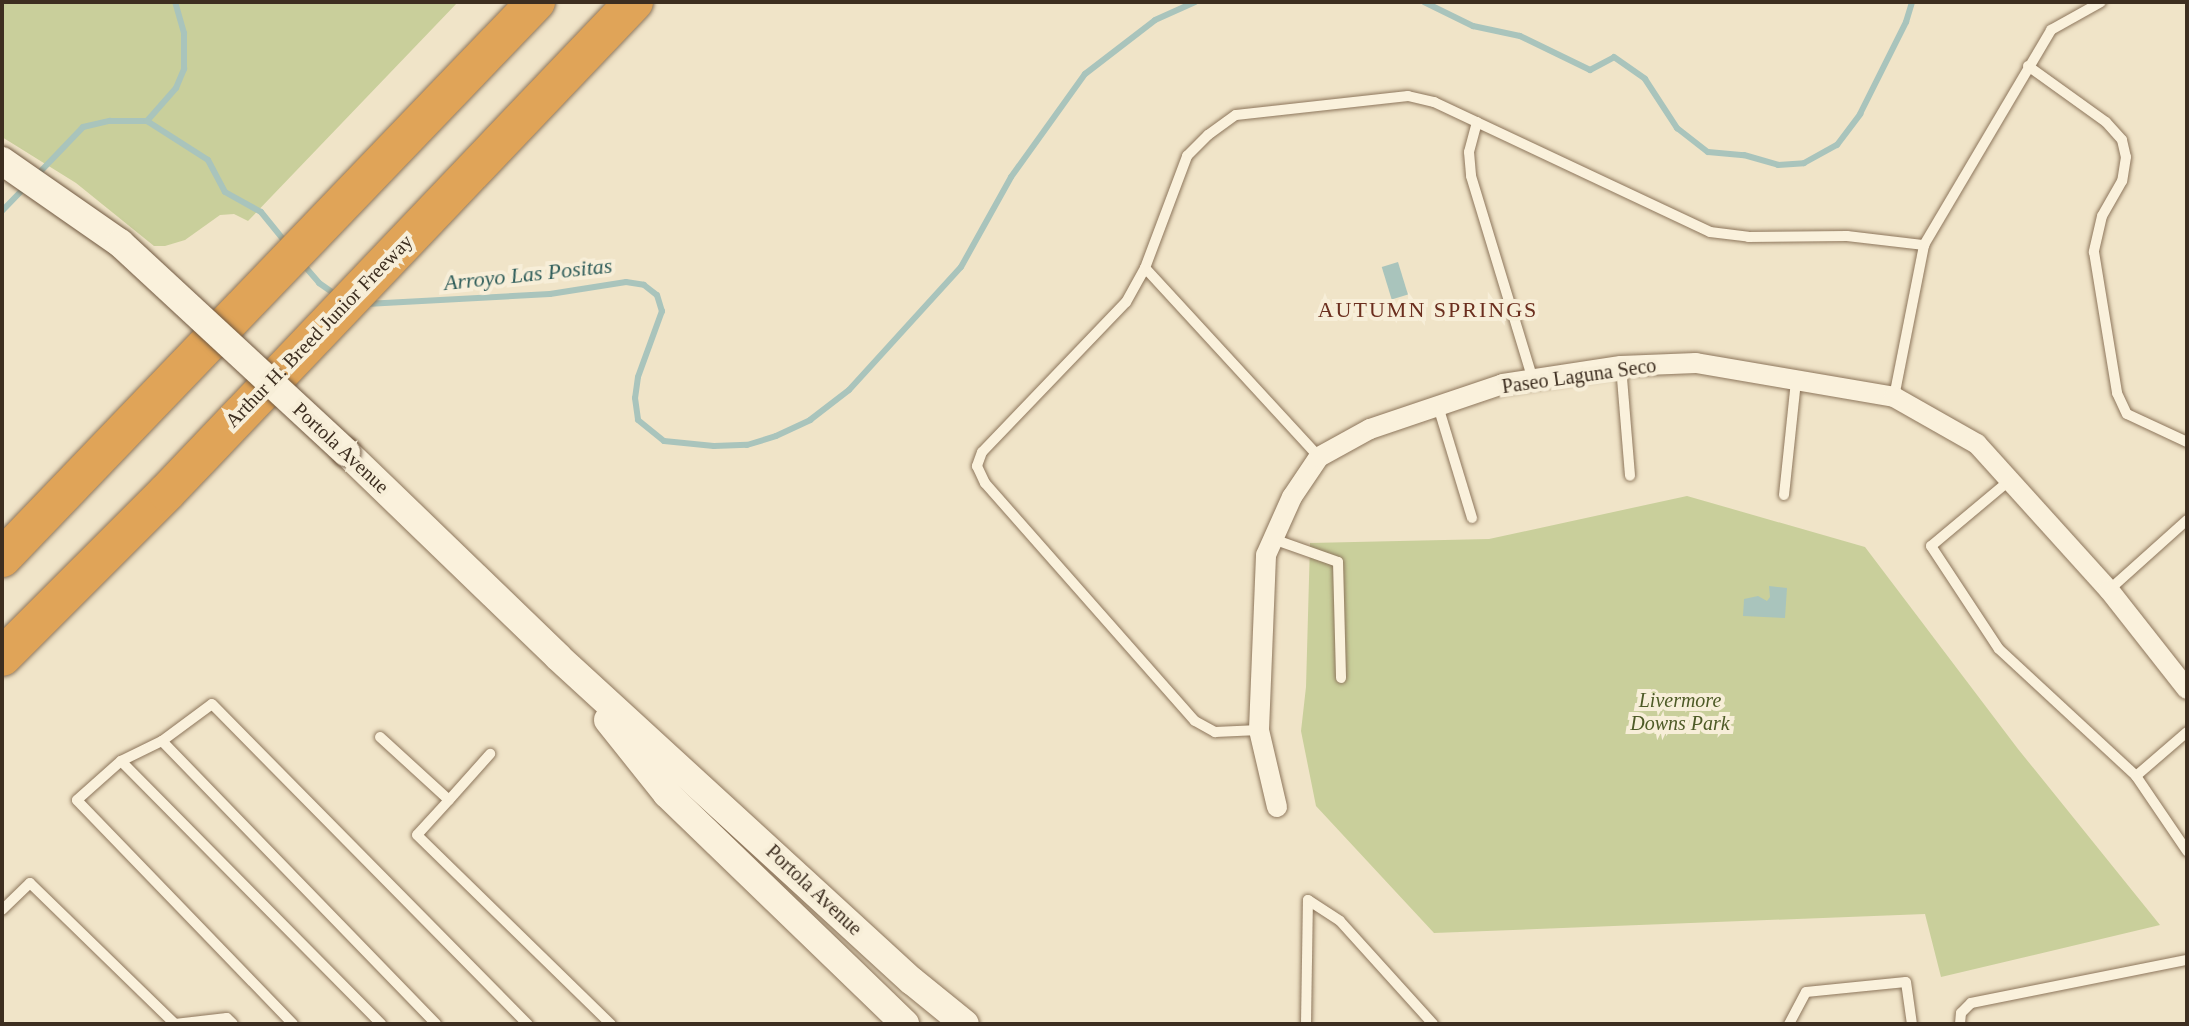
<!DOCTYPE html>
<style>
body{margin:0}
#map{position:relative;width:2189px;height:1026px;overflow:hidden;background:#f0e4c8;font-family:"Times New Roman",serif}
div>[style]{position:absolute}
.green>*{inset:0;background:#c9cf9b}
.water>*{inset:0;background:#a9c4bc;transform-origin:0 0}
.stream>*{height:6px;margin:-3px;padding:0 3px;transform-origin:3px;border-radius:3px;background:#a9c4bc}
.roads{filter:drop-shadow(0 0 2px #8d765c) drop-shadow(0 0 2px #8d765c)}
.service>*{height:10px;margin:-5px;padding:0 5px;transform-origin:5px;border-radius:5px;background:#faf1dc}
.minor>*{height:20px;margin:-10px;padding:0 10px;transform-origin:10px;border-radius:10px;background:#faf1dc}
.secondary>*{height:28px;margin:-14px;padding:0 14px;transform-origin:14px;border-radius:14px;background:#faf1dc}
.motorway>*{height:38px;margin:-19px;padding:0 19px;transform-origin:19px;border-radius:19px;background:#e0a458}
.bridges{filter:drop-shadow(0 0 2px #6f573f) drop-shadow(0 0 2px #6f573f)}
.secondary-bridge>*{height:28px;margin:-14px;padding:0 14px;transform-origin:14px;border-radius:14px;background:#faf1dc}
span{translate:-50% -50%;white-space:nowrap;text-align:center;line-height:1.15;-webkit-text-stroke:8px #f7eed8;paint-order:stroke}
.street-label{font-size:20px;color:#3d2e20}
.park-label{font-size:20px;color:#4d5a26;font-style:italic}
.water-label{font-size:22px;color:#2f5d5a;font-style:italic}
.neighbourhood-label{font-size:22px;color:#6b2e1e;letter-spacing:2px}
.frame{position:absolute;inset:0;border:4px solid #3d2e20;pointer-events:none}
</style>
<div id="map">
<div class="green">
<div style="clip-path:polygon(2px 2px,458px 2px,248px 221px,234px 214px,220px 215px,185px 240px,165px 246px,154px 246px,76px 183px,2px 137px)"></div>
<div style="clip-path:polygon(1687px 496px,1865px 547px,2018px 749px,2160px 925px,1941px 977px,1925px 914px,1434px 933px,1316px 806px,1301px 731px,1306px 687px,1310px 543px,1489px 539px)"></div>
</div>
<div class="water">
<div style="left:1398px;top:262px;width:34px;height:17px;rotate:73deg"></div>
<div style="clip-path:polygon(1769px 586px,1787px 588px,1785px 618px,1743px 616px,1744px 599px,1758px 596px,1767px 601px,1770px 597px)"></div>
</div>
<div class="stream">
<div style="left:1424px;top:2px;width:55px;rotate:26.1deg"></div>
<div style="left:1473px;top:26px;width:48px;rotate:12deg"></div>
<div style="left:1520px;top:36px;width:78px;rotate:25.9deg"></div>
<div style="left:1590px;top:70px;width:27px;rotate:-28deg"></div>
<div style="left:1614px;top:57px;width:38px;rotate:35deg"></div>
<div style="left:1645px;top:79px;width:59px;rotate:56.9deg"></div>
<div style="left:1677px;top:128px;width:39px;rotate:38deg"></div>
<div style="left:1708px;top:152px;width:36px;rotate:5deg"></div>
<div style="left:1744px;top:155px;width:35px;rotate:16deg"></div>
<div style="left:1778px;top:165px;width:26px;rotate:-4deg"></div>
<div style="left:1804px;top:163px;width:38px;rotate:-29deg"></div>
<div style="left:1837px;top:145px;width:39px;rotate:-53deg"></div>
<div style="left:1860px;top:114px;width:103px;rotate:-63.4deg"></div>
<div style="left:1906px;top:22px;width:21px;rotate:-73deg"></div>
<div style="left:147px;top:121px;width:44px;rotate:-48.7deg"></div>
<div style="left:176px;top:88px;width:21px;rotate:-67deg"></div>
<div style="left:184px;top:69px;width:36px;rotate:-90deg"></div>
<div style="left:184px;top:33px;width:32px;rotate:-106deg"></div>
<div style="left:38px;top:174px;width:65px;rotate:-46.2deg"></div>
<div style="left:83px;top:127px;width:28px;rotate:-13deg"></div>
<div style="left:110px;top:121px;width:37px"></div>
<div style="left:147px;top:121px;width:72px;rotate:32.6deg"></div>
<div style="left:208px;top:160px;width:36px;rotate:62deg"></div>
<div style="left:225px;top:192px;width:41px;rotate:29.1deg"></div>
<div style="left:261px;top:212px;width:41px;rotate:50.9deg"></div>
<div style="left:2px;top:211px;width:32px;rotate:-46deg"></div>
<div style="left:301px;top:262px;width:28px;rotate:49deg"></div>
<div style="left:319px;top:283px;width:21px;rotate:35deg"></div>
<div style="left:366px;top:304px;width:184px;rotate:-3.1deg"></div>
<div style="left:550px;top:294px;width:77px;rotate:-9deg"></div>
<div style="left:626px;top:282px;width:18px;rotate:9deg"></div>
<div style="left:644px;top:285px;width:16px;rotate:38deg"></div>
<div style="left:657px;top:295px;width:17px;rotate:73deg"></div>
<div style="left:662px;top:311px;width:70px;rotate:110deg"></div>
<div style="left:638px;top:377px;width:21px;rotate:98deg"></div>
<div style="left:635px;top:398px;width:22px;rotate:82deg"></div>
<div style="left:638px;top:420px;width:33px;rotate:39deg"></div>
<div style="left:664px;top:441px;width:50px;rotate:5.7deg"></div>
<div style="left:714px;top:446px;width:33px;rotate:-2deg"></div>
<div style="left:747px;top:445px;width:30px;rotate:-17deg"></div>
<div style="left:776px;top:436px;width:38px;rotate:-25deg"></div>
<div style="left:810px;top:420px;width:49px;rotate:-37.6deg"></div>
<div style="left:849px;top:390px;width:166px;rotate:-47.7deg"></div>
<div style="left:961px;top:267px;width:103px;rotate:-60.9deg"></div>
<div style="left:1011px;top:177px;width:127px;rotate:-54.3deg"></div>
<div style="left:1085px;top:74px;width:88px;rotate:-37.6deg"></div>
<div style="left:1155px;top:20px;width:44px;rotate:-24.2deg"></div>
</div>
<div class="roads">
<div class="service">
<div style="left:2028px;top:66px;width:96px;rotate:35.7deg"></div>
<div style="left:2106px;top:122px;width:24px;rotate:48deg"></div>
<div style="left:2122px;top:140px;width:17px;rotate:77deg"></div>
<div style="left:2126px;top:157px;width:24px;rotate:99deg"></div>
<div style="left:2122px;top:181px;width:40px;rotate:119.7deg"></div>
<div style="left:2102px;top:216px;width:37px;rotate:103deg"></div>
<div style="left:2094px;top:252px;width:143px;rotate:80.7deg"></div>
<div style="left:2117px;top:393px;width:23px;rotate:65deg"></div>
<div style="left:2127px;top:414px;width:66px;rotate:25deg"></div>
<div style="left:1477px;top:122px;width:31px;rotate:105deg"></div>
<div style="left:1469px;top:152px;width:24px;rotate:85deg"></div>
<div style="left:1471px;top:176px;width:213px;rotate:73.1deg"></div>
<div style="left:1145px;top:268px;width:39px;rotate:119deg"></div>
<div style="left:1126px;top:302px;width:208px;rotate:133.8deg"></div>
<div style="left:982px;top:452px;width:15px;rotate:110deg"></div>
<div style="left:977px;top:466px;width:19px;rotate:65deg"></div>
<div style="left:985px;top:483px;width:317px;rotate:48.6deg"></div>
<div style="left:1195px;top:721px;width:23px;rotate:29deg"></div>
<div style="left:1215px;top:732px;width:44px;rotate:-2.6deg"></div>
<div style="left:1621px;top:366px;width:110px;rotate:85.3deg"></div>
<div style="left:1894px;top:397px;width:155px;rotate:-78.8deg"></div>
<div style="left:1924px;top:245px;width:250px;rotate:-59.4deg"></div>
<div style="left:2051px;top:30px;width:57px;rotate:-29.2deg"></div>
<div style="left:1438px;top:406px;width:117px;rotate:73.1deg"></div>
<div style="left:1319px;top:457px;width:257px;rotate:-132.6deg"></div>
<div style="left:1145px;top:268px;width:120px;rotate:-69.4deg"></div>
<div style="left:1187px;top:156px;width:30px;rotate:-45deg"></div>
<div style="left:1208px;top:135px;width:34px;rotate:-36deg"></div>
<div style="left:1236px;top:115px;width:173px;rotate:-6.3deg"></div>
<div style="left:1408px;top:96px;width:27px;rotate:13deg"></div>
<div style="left:1434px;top:102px;width:305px;rotate:25.2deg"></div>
<div style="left:1710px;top:232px;width:38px;rotate:7deg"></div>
<div style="left:1748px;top:237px;width:99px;rotate:-0.6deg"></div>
<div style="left:1847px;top:236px;width:78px;rotate:6.7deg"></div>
<div style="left:2010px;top:480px;width:103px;rotate:140.1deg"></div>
<div style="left:1931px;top:546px;width:123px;rotate:56.6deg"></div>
<div style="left:1999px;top:649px;width:187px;rotate:42.8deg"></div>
<div style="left:2136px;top:776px;width:91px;rotate:55.8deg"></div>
<div style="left:1784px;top:495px;width:116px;rotate:-84deg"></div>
<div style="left:1273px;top:539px;width:69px;rotate:19.5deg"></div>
<div style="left:1338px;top:562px;width:116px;rotate:88.5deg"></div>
<div style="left:2109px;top:590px;width:105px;rotate:-41.9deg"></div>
<div style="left:380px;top:737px;width:93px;rotate:42.4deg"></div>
<div style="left:449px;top:800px;width:47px;rotate:132.4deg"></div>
<div style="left:417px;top:835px;width:271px;rotate:44.3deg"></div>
<div style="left:162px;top:741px;width:394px;rotate:45.9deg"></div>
<div style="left:121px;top:761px;width:370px;rotate:45.3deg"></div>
<div style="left:2136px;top:776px;width:67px;rotate:-40.8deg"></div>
<div style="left:449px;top:800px;width:62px;rotate:-48.3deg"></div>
<div style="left:2px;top:910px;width:39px;rotate:-44deg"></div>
<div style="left:30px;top:883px;width:201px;rotate:44.2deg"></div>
<div style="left:175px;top:1024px;width:52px;rotate:-6.6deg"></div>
<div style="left:227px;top:1018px;width:8px;rotate:45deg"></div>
<div style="left:293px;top:1024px;width:311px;rotate:-134deg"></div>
<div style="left:77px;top:800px;width:59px;rotate:-41.6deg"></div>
<div style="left:121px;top:761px;width:46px;rotate:-26deg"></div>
<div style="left:162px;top:741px;width:62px;rotate:-36.5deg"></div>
<div style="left:212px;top:704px;width:450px;rotate:45.4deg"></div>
<div style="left:1306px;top:1024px;width:124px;rotate:-89.1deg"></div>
<div style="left:1308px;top:900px;width:38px;rotate:33deg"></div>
<div style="left:1340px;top:921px;width:139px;rotate:47.9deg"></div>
<div style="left:1789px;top:1024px;width:36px;rotate:-62deg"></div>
<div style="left:1806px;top:992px;width:100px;rotate:-5.7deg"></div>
<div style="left:1906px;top:982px;width:42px;rotate:81.9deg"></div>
<div style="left:1960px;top:1024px;width:11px;rotate:-85deg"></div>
<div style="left:1961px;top:1013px;width:14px;rotate:-45deg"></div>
<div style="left:1971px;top:1003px;width:220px;rotate:-11.3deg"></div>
</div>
<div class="minor">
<div style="left:1277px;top:807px;width:79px;rotate:-103.2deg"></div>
<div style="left:1259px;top:730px;width:175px;rotate:-87.7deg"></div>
<div style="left:1266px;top:555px;width:64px;rotate:-65.9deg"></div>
<div style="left:1292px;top:497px;width:48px;rotate:-56deg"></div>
<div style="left:1319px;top:457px;width:58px;rotate:-28.8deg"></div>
<div style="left:1370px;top:429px;width:140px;rotate:-18.7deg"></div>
<div style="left:1503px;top:384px;width:119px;rotate:-8.7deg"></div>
<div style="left:1621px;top:366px;width:75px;rotate:-2.3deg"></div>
<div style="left:1696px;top:363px;width:201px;rotate:9.7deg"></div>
<div style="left:1894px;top:397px;width:95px;rotate:29.5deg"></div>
<div style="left:1977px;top:444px;width:197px;rotate:47.9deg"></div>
<div style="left:2109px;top:590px;width:126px;rotate:51.8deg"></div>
</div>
<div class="secondary">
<div style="left:346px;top:452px;width:295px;rotate:44deg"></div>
<div style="left:558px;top:657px;width:480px;rotate:42.5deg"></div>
<div style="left:912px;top:981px;width:68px;rotate:39.1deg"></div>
<div style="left:608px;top:720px;width:95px;rotate:51.4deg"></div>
<div style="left:667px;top:794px;width:331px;rotate:44deg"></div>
</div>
<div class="motorway">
<div style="left:2px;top:558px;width:771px;rotate:-46.16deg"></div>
<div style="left:2px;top:657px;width:233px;rotate:-45deg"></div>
<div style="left:167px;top:492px;width:677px;rotate:-46.38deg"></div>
</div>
</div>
<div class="bridges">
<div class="secondary-bridge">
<div style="left:2px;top:161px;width:144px;rotate:34.8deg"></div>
<div style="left:120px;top:243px;width:308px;rotate:42.8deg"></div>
</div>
</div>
<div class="street-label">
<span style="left:319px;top:331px;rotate:-46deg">Arthur H. Breed Junior Freeway</span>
<span style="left:1579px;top:376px;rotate:-8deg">Paseo Laguna Seco</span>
<span style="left:341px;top:448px;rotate:43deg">Portola Avenue</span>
<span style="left:814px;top:890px;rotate:43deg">Portola Avenue</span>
</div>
<div class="park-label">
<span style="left:1680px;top:712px">Livermore<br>Downs Park</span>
</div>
<div class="water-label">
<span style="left:528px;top:274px;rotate:-6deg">Arroyo Las Positas</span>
</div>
<div class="neighbourhood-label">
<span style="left:1428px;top:310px">AUTUMN SPRINGS</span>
</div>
<div class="frame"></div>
</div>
